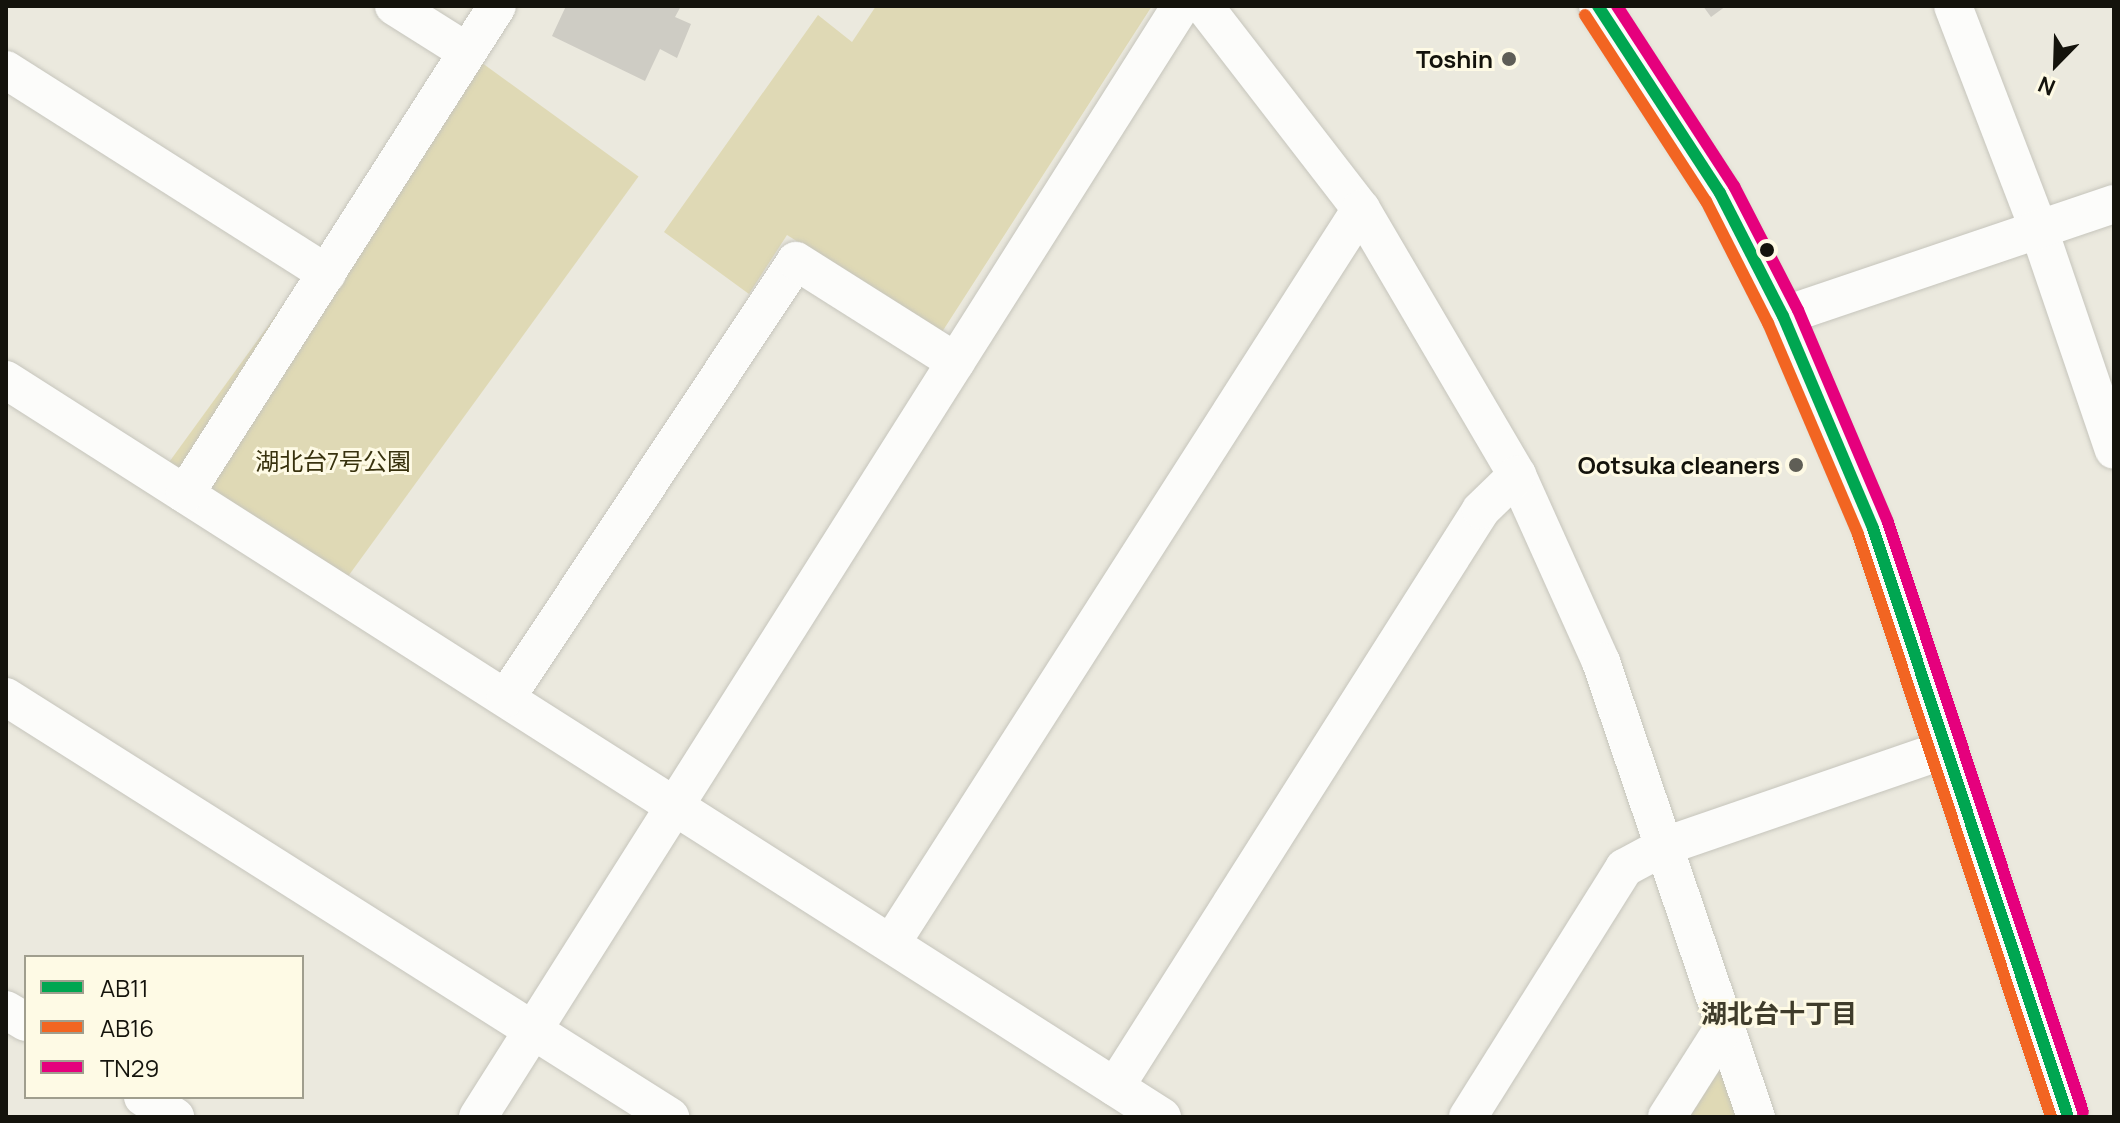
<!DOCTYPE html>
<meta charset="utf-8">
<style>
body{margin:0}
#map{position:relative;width:2120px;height:1123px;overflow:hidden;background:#ebe9de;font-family:Manrope,"Noto Sans JP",sans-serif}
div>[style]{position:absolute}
.green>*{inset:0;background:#dfd9b5;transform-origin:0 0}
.building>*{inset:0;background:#ceccc4}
.roads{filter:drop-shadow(0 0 2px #c6c5bc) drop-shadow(0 0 2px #c6c5bc)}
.minor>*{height:38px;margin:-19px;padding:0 19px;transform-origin:19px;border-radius:19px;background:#fcfcfa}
.bus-1>*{height:12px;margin:-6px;padding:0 6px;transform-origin:6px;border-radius:6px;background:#00a651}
.bus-2>*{height:12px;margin:-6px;padding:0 6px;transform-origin:6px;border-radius:6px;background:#f26522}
.bus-3>*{height:12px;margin:-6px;padding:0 6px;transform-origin:6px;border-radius:6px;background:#e5007d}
.dots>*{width:22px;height:22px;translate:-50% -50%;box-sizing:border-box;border:4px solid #fefae5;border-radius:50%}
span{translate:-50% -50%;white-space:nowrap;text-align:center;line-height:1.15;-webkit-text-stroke:6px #fefae5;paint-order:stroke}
.poi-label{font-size:24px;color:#14130c;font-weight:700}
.right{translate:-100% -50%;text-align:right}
.park-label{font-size:24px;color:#38320e}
.neighbourhood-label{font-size:26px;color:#3f3c2b;font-weight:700}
.frame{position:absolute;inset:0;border:8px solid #14130c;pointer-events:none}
.legend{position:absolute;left:24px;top:955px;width:280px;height:144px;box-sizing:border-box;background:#fefae5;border:2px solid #a09e8e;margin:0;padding:10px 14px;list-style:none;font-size:24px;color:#14130c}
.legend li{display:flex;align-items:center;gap:16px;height:40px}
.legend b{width:40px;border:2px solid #a09e8e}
.north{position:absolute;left:2016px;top:24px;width:80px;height:80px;-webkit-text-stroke:6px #fefae5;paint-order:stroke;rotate:203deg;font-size:22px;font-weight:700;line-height:32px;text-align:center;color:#14130c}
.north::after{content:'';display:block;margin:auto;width:28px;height:36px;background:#14130c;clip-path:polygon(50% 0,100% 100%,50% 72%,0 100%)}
</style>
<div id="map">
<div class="green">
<div style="clip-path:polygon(876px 6px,1152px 6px,942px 332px,787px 235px,749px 294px,664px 232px,818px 15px,852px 42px)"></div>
<div style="left:467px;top:52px;width:212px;height:524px;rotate:36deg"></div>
<div style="clip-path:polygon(1726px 1024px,1756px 1117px,1667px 1117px)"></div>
</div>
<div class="building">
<div style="clip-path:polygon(566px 6px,681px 6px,675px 17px,691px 24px,677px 58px,660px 49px,645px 81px,552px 36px)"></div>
<div style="clip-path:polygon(1703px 6px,1726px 6px,1711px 17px)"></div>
</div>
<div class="roads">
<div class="minor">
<div style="left:394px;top:6px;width:86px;rotate:32.2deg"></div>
<div style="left:1204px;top:6px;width:257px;rotate:52.3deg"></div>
<div style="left:1361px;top:209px;width:308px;rotate:59.6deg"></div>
<div style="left:1517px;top:475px;width:205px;rotate:65.8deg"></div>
<div style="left:1601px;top:662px;width:481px;rotate:71.2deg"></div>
<div style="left:1598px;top:6px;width:223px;rotate:56.9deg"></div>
<div style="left:1720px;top:193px;width:138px;rotate:62.9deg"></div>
<div style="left:1783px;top:316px;width:230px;rotate:67deg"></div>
<div style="left:1873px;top:528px;width:620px;rotate:71.68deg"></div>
<div style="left:1953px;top:6px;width:240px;rotate:69deg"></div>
<div style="left:2039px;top:230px;width:232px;rotate:71.2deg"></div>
<div style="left:6px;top:70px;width:380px;rotate:32.4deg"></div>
<div style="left:1783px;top:316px;width:349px;rotate:-18.7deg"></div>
<div style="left:6px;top:380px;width:1371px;rotate:32.52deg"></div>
<div style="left:185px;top:494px;width:579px;rotate:-57.41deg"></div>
<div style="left:6px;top:697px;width:786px;rotate:32.31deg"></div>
<div style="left:506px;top:698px;width:524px;rotate:-56.43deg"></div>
<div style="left:796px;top:261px;width:189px;rotate:32.3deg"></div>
<div style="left:892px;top:942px;width:870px;rotate:-57.39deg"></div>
<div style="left:6px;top:1010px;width:23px;rotate:31deg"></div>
<div style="left:1115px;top:1087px;width:683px;rotate:-57.61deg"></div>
<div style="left:1481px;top:510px;width:50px;rotate:-44.2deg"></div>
<div style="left:143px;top:1097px;width:38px;rotate:32deg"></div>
<div style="left:478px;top:1117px;width:1315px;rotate:-57.68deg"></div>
<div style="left:1468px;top:1117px;width:294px;rotate:-57.9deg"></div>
<div style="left:1624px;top:868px;width:47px;rotate:-28.2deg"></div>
<div style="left:1665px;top:846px;width:298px;rotate:-19deg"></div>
<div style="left:1667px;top:1117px;width:110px;rotate:-57.6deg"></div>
</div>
</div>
<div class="bus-1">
<div style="left:1598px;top:6px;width:223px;rotate:56.9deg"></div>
<div style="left:1720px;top:193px;width:138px;rotate:62.9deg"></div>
<div style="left:1783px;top:316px;width:230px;rotate:67deg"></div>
<div style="left:1873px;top:528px;width:620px;rotate:71.68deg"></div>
</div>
<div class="bus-2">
<div style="left:1585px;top:15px;width:222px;rotate:57deg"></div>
<div style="left:1706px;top:201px;width:137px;rotate:63.1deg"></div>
<div style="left:1768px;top:323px;width:229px;rotate:66.9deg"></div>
<div style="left:1858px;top:534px;width:614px;rotate:71.68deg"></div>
</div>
<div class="bus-3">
<div style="left:1617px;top:6px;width:215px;rotate:57deg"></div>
<div style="left:1734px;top:186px;width:140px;rotate:62.7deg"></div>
<div style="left:1798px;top:310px;width:230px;rotate:67deg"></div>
<div style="left:1888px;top:522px;width:621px;rotate:71.71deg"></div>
</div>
<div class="dots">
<div style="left:1509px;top:59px;background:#5f5e56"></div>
<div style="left:1767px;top:250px;background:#14130c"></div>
<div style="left:1796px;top:465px;background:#5f5e56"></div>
</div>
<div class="poi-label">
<span class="right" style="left:1493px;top:59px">Toshin</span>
<span class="right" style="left:1780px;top:465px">Ootsuka cleaners</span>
</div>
<div class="park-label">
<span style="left:333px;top:461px">湖北台7号公園</span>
</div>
<div class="neighbourhood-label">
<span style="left:1779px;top:1014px">湖北台十丁目</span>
</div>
<div class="frame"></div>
<ul class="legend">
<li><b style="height:10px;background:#00a651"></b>AB11</li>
<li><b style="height:10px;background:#f26522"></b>AB16</li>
<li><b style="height:10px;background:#e5007d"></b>TN29</li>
</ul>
<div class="north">N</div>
</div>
